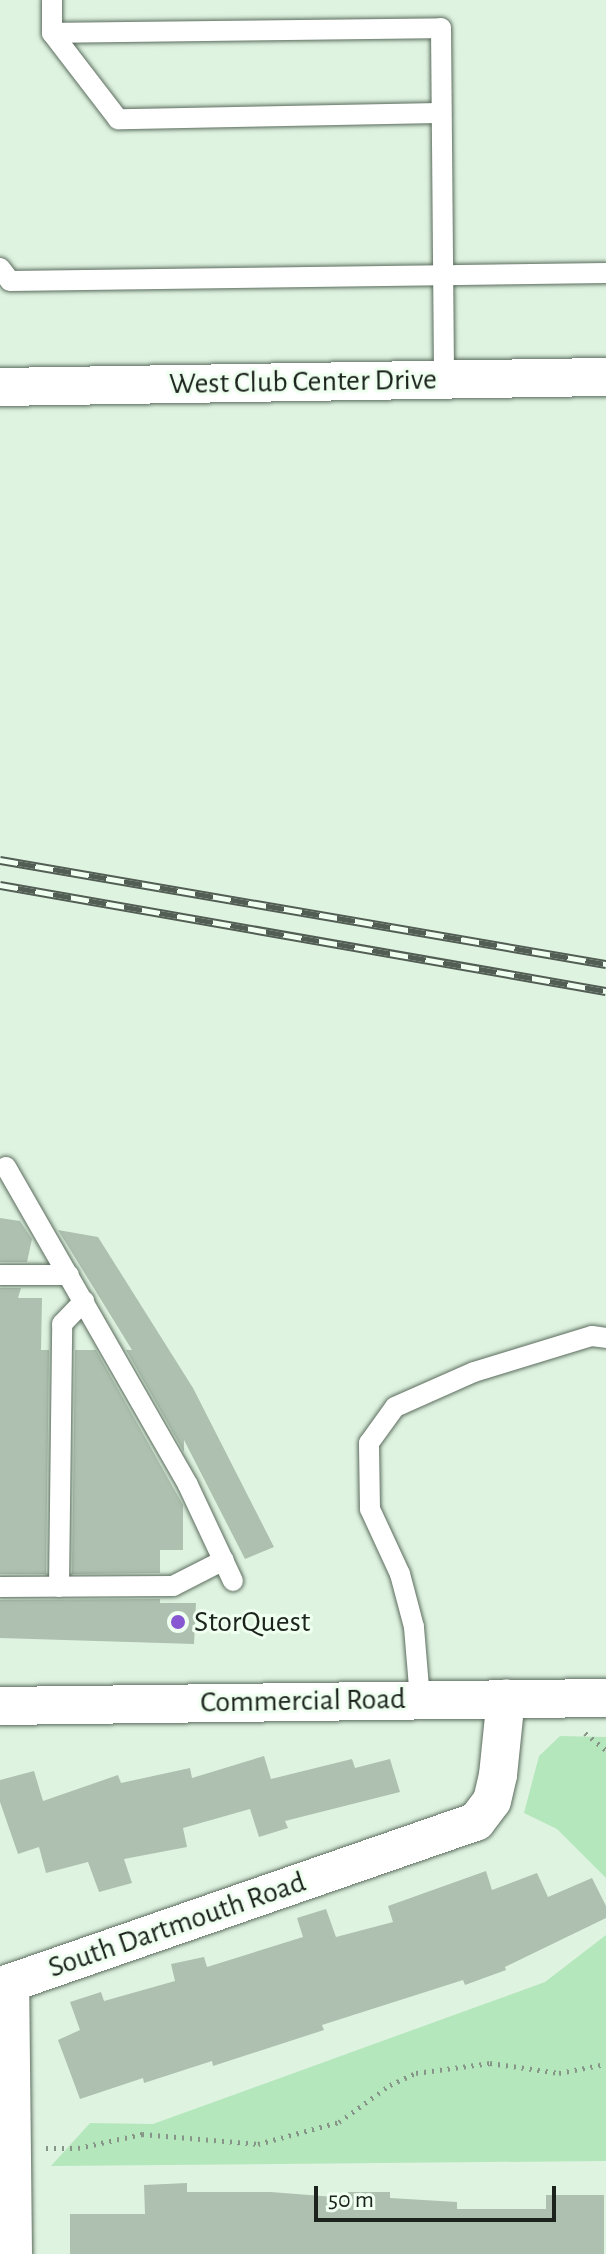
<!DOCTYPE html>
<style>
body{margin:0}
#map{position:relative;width:606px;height:2254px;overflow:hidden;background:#dff3e1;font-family:"Alegreya Sans",sans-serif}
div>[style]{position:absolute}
.green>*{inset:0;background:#b5e7bc}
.building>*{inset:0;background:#aec1b0}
.path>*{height:5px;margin-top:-2.5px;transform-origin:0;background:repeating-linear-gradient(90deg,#879588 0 2px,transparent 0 8px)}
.roads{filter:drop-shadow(0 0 2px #5b6c5d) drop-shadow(0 0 2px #5b6c5d)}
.lane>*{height:20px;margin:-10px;padding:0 10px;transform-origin:10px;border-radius:10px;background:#fff}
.street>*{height:38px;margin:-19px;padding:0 19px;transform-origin:19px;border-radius:19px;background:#fff}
.rail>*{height:9px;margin-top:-4.5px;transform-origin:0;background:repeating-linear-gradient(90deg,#effff0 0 18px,#525d54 0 36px);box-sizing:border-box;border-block:2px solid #525d54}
.dots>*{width:22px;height:22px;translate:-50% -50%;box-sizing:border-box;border:4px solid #effff0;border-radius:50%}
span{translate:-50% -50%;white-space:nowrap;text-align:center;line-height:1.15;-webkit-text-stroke:6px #effff0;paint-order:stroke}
.street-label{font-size:30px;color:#1c231d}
.poi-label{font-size:30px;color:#1c231d}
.left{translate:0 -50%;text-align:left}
.scale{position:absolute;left:314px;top:2186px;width:242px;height:36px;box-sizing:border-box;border:4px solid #1c231d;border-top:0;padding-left:10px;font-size:24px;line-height:28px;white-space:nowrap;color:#1c231d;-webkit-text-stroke:6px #effff0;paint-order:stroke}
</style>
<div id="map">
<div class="green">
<div style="clip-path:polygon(560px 1736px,606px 1737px,606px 1878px,557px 1829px,524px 1813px,539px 1756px)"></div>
<div style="clip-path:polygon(606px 1935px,606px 2161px,51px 2166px,90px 2123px,153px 2124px,545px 1982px)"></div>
</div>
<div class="building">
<div style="clip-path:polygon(0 1218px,20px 1221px,32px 1239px,27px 1262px,0 1262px)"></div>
<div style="clip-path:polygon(58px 1230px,98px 1237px,193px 1388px,274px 1547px,245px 1559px,184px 1440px,184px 1452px,126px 1350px,132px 1350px)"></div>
<div style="clip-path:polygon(0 1288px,21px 1288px,18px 1298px,42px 1298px,41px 1350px,49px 1350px,46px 1574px,0 1574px)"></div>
<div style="clip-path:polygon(75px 1350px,96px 1350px,183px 1505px,183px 1550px,160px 1550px,160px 1573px,72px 1574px)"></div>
<div style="clip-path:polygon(160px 1599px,160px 1603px,196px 1603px,194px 1644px,0 1638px,0 1600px)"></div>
<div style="clip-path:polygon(264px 1756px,271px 1779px,352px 1759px,355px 1768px,390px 1759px,400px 1792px,285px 1821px,288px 1828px,259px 1837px,250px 1809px,183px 1828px,187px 1847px,124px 1859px,132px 1883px,99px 1892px,88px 1862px,46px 1873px,39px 1847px,18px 1854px,0 1802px,0 1780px,34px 1771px,43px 1801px,118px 1775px,121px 1783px,190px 1768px,192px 1778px)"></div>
<div style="clip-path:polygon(486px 1871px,492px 1890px,537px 1873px,548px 1897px,592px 1878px,606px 1906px,606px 1918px,505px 1967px,506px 1970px,465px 1985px,463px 1980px,322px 2025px,324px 2030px,213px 2066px,212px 2061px,144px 2083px,143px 2078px,80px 2099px,58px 2040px,80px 2030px,70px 2002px,101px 1992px,104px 2001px,175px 1981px,171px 1964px,204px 1957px,207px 1967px,303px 1937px,297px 1918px,326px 1909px,336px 1937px,393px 1922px,388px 1906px)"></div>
<div style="clip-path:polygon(187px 2183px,187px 2192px,271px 2192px,347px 2198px,348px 2192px,390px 2192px,390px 2198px,457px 2202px,457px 2209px,546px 2209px,546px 2195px,604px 2195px,604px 2254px,70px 2254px,70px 2214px,145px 2214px,144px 2185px)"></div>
</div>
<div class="path">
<div style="left:585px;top:1733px;width:27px;rotate:39deg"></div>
<div style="left:46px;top:2148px;width:32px"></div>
<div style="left:78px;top:2148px;width:66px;rotate:-12.3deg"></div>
<div style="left:142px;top:2134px;width:116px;rotate:4.9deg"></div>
<div style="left:258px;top:2144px;width:84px;rotate:-15.2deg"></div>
<div style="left:339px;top:2122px;width:63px;rotate:-36deg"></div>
<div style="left:390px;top:2085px;width:29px;rotate:-25deg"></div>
<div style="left:416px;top:2073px;width:75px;rotate:-7.7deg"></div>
<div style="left:490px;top:2063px;width:70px;rotate:8.2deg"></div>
<div style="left:559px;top:2073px;width:48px;rotate:-10.8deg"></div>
</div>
<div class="roads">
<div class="lane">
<div style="left:52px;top:0;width:33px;rotate:90deg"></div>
<div style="left:441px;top:113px;width:323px;rotate:178.9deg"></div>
<div style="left:118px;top:119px;width:108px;rotate:-127.5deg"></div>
<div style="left:52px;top:33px;width:389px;rotate:-0.7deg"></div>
<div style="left:441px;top:28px;width:351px;rotate:89.5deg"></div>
<div style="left:0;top:268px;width:16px;rotate:52deg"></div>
<div style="left:10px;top:281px;width:596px;rotate:-0.77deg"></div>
<div style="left:6px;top:1167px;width:366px;rotate:60.2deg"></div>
<div style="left:188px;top:1485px;width:106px;rotate:64.9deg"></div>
<div style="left:0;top:1275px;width:69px"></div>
<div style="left:0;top:1587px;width:173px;rotate:-0.3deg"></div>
<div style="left:173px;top:1586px;width:57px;rotate:-27deg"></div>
<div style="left:59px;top:1587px;width:263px;rotate:-89.3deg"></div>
<div style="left:62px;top:1324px;width:32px;rotate:-46deg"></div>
<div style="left:420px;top:1699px;width:72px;rotate:-94.8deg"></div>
<div style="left:414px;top:1627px;width:55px;rotate:-104.8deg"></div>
<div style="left:400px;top:1574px;width:72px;rotate:-114.8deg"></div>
<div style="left:370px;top:1509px;width:66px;rotate:-90.9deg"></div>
<div style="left:369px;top:1443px;width:44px;rotate:-54.2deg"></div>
<div style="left:395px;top:1407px;width:86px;rotate:-23.9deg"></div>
<div style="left:474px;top:1372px;width:123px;rotate:-17deg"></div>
<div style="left:592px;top:1336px;width:14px;rotate:8deg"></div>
</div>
<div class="street">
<div style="left:0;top:387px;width:606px;rotate:-0.95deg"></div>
<div style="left:0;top:1706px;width:606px;rotate:-0.76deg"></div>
<div style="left:13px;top:2254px;width:271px;rotate:-90.6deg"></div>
<div style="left:10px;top:1983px;width:493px;rotate:-19.1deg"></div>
<div style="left:476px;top:1822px;width:26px;rotate:-53deg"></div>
<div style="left:492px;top:1801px;width:27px;rotate:-77deg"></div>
<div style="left:498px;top:1775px;width:77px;rotate:-84.1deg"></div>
</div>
</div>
<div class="rail">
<div style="left:0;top:860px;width:615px;rotate:9.74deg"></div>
<div style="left:0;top:885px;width:615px;rotate:9.92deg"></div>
</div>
<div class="dots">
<div style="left:178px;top:1622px;background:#8758d1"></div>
</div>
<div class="street-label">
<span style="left:303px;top:382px;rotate:-1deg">West Club Center Drive</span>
<span style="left:303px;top:1701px;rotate:-1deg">Commercial Road</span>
<span style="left:177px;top:1925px;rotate:-19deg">South Dartmouth Road</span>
</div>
<div class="poi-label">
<span class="left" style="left:194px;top:1622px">StorQuest</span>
</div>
<div class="scale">50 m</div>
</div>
